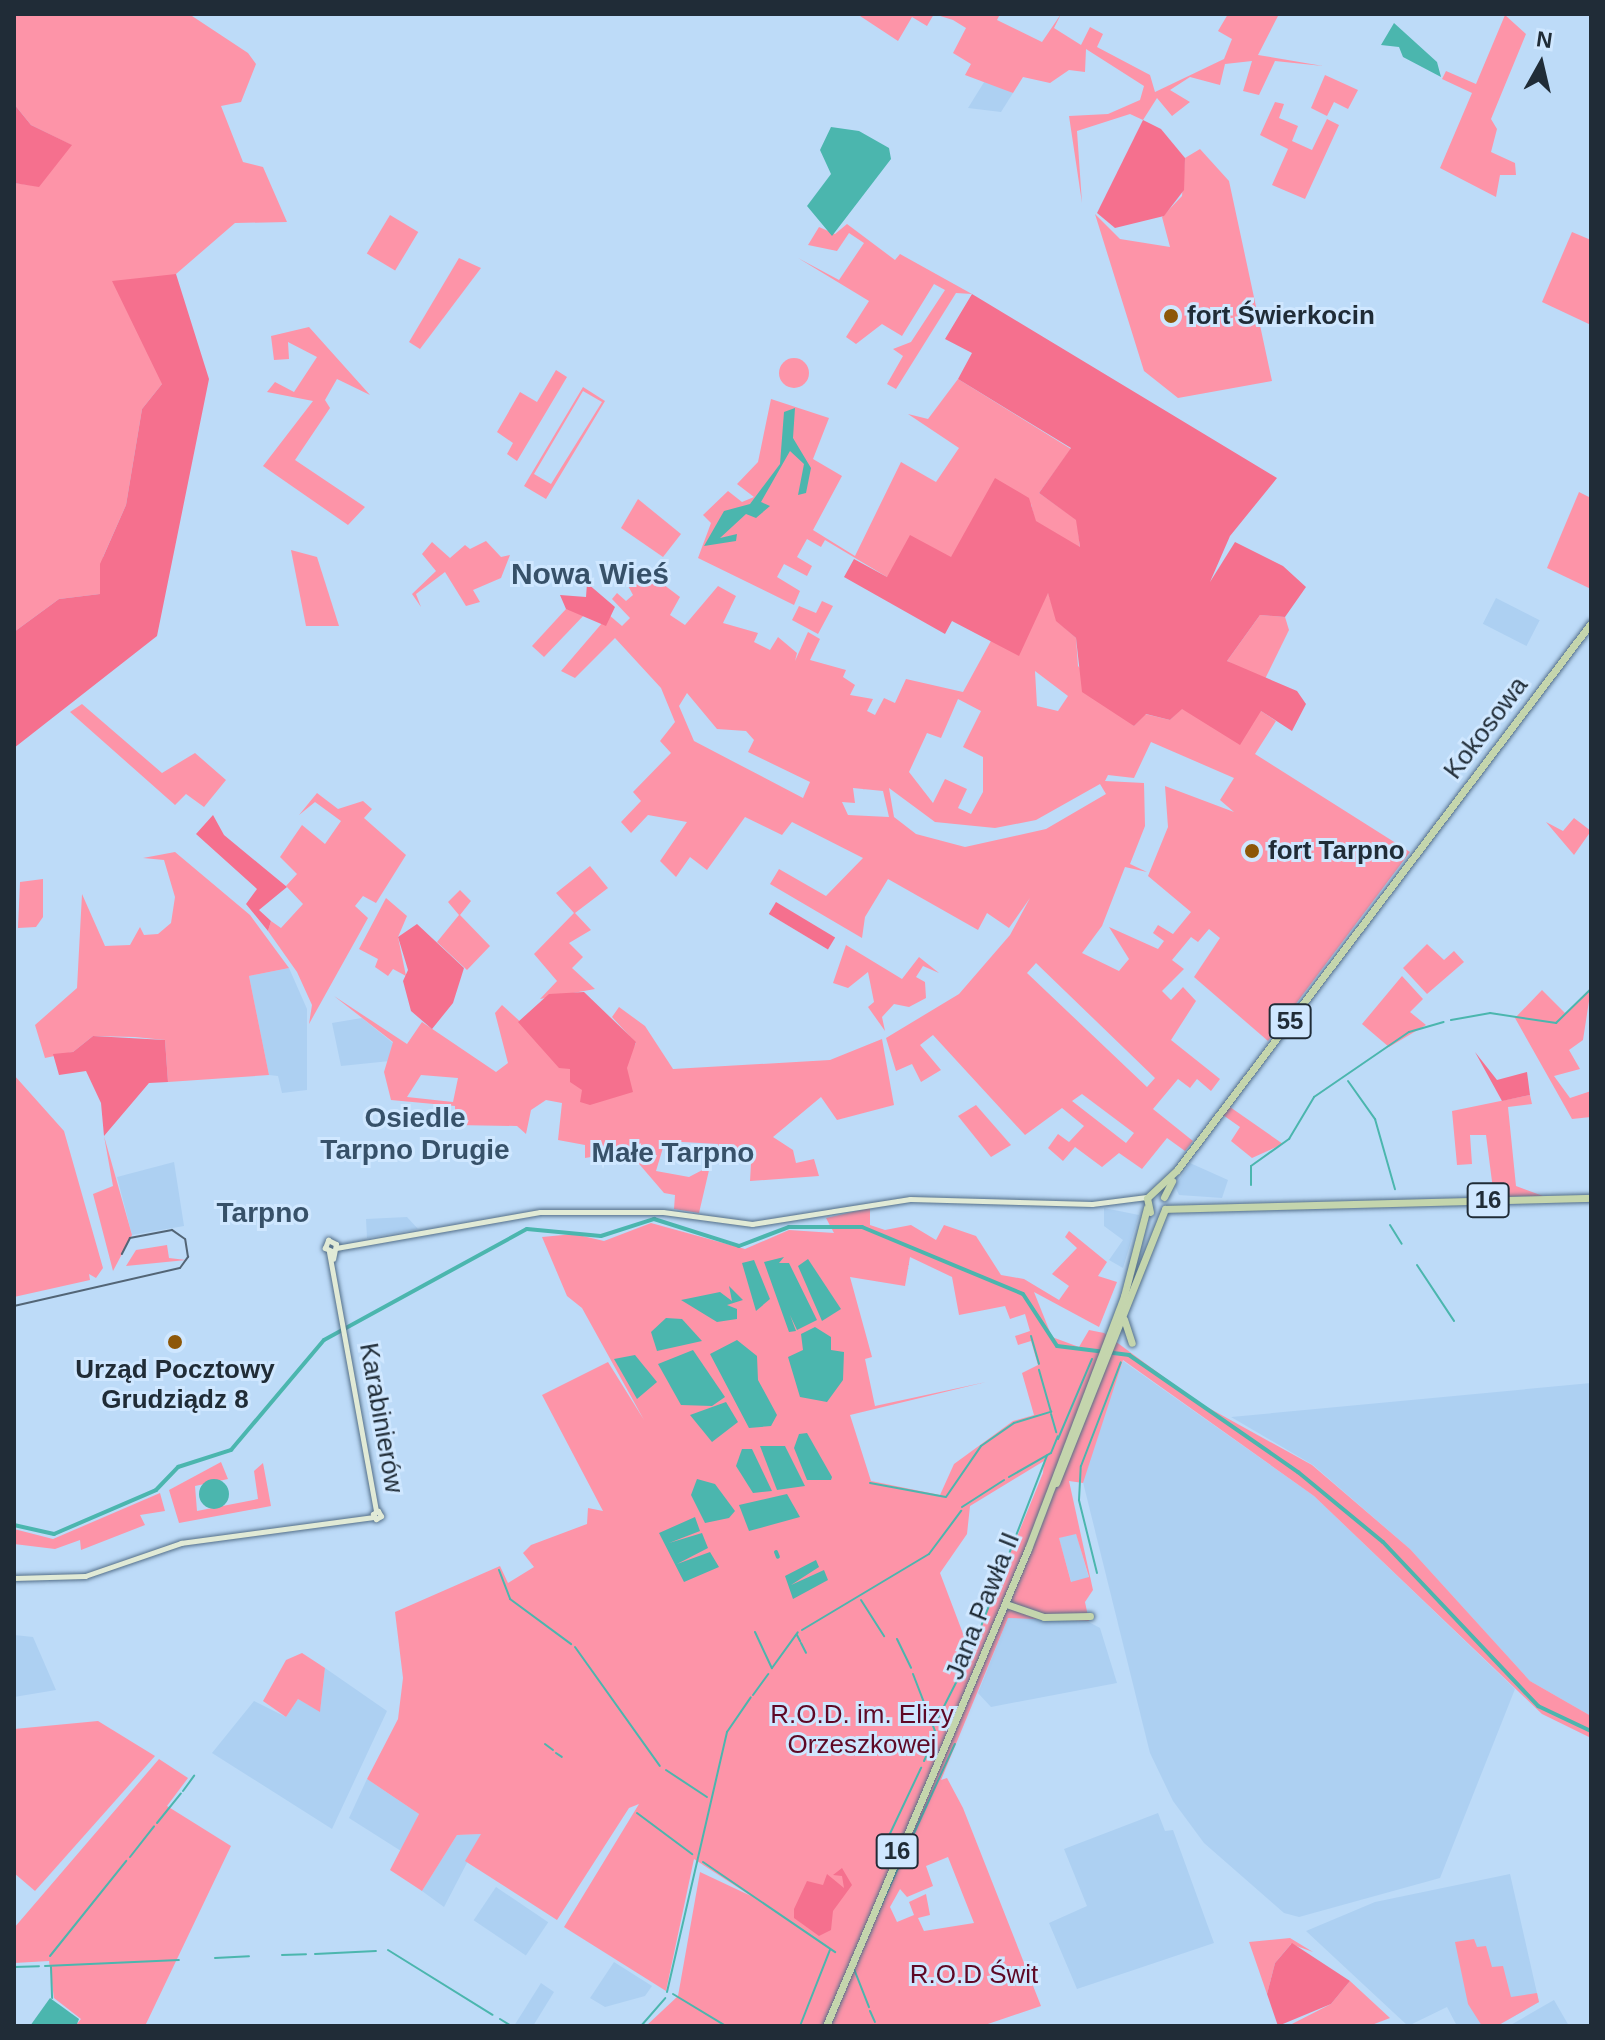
<!DOCTYPE html>
<meta charset="utf-8">
<style>
body{margin:0}
#map{position:relative;width:1605px;height:2040px;overflow:hidden;background:#bddbf8;font-family:Helvetica,sans-serif}
div>[style]{position:absolute}
.built>*{inset:0;background:#add0f2;transform-origin:0 0}
.green>*{inset:0;background:#fd94a8;transform-origin:0 0}
.round{border-radius:50%}
.forest>*{inset:0;background:#f5708e;transform-origin:0 0}
.water>*{inset:0;background:#4bb6ae}
.stream>*{height:2px;margin:-1px;padding:0 1px;transform-origin:1px;border-radius:1px;background:#4bb6ae}
.canal>*{height:4px;margin:-2px;padding:0 2px;transform-origin:2px;border-radius:2px;background:#4bb6ae}
.roads{filter:drop-shadow(0 0 2px #546f89) drop-shadow(0 0 2px #546f89)}
.secondary>*{height:5px;margin:-2.5px;padding:0 2.5px;transform-origin:2.5px;border-radius:2.5px;background:#e1ead6}
.primary>*{height:7px;margin:-3.5px;padding:0 3.5px;transform-origin:3.5px;border-radius:3.5px;background:#c4d5ad}
.tram>*{height:2px;margin:-1px;padding:0 1px;transform-origin:1px;border-radius:1px;background:#536576}
.dots>*{width:22px;height:22px;translate:-50% -50%;box-sizing:border-box;border:4px solid #cfe7ff;border-radius:50%}
span{translate:-50% -50%;white-space:nowrap;text-align:center;line-height:1.15;-webkit-text-stroke:6px #cfe7ff;paint-order:stroke}
.shield-label span{padding:2px 6px;background:#cfe7ff;border:2px solid;border-radius:6px;-webkit-text-stroke-width:0}
.shield-label{font-size:24px;color:#202c37;font-weight:700}
.poi-label{font-size:26px;color:#202c37;font-weight:700}
.left{translate:0 -50%;text-align:left}
.street-label{font-size:26px;color:#202c37}
.park-label{font-size:26px;color:#5e0926}
.neighbourhood-label{font-size:28px;color:#375169;font-weight:700}
.quarter-label{font-size:30px;color:#375169;font-weight:700}
.frame{position:absolute;inset:0;border:16px solid #202c37;pointer-events:none}
.north{position:absolute;left:1501px;top:24px;width:80px;height:80px;-webkit-text-stroke:6px #cfe7ff;paint-order:stroke;rotate:8deg;font-size:22px;font-weight:700;line-height:32px;text-align:center;color:#202c37}
.north::after{content:'';display:block;margin:auto;width:28px;height:36px;background:#202c37;clip-path:polygon(50% 0,100% 100%,50% 72%,0 100%)}
</style>
<div id="map">
<div class="built">
<div style="clip-path:polygon(986px 79px,1013px 93px,1001px 112px,968px 108px)"></div>
<div style="left:1496px;top:598px;width:49px;height:29px;rotate:27deg"></div>
<div style="clip-path:polygon(289px 968px,307px 1009px,307px 1090px,282px 1093px,278px 1076px,269px 1075px,249px 976px)"></div>
<div style="clip-path:polygon(362px 1018px,393px 1043px,390px 1061px,341px 1066px,332px 1023px)"></div>
<div style="clip-path:polygon(174px 1162px,184px 1226px,132px 1235px,117px 1177px)"></div>
<div style="clip-path:polygon(1190px 1163px,1228px 1180px,1222px 1198px,1179px 1195px,1175px 1186px)"></div>
<div style="clip-path:polygon(1104px 1208px,1139px 1215px,1123px 1268px,1109px 1260px,1123px 1240px,1104px 1226px)"></div>
<div style="clip-path:polygon(407px 1217px,418px 1229px,367px 1238px,366px 1219px)"></div>
<div style="clip-path:polygon(1123px 1361px,1314px 1496px,1515px 1689px,1440px 1878px,1299px 1917px,1284px 1913px,1204px 1843px,1173px 1801px,1150px 1753px,1081px 1474px)"></div>
<div style="clip-path:polygon(1591px 1383px,1591px 1716px,1530px 1681px,1410px 1549px,1313px 1465px,1231px 1417px)"></div>
<div style="left:1076px;top:1533px;width:47px;height:18px;rotate:74deg"></div>
<div style="clip-path:polygon(1024px 1616px,1083px 1619px,1100px 1628px,1117px 1683px,991px 1707px,978px 1693px,1008px 1618px)"></div>
<div style="clip-path:polygon(14px 1635px,33px 1637px,56px 1690px,14px 1697px)"></div>
<div style="clip-path:polygon(325px 1668px,387px 1711px,332px 1829px,212px 1753px,254px 1701px,286px 1717px,298px 1699px,320px 1711px)"></div>
<div style="clip-path:polygon(367px 1779px,419px 1814px,401px 1851px,349px 1818px)"></div>
<div style="clip-path:polygon(1158px 1813px,1165px 1831px,1173px 1830px,1214px 1943px,1077px 1989px,1049px 1923px,1087px 1906px,1064px 1849px)"></div>
<div style="clip-path:polygon(482px 1834px,444px 1907px,422px 1891px,457px 1835px)"></div>
<div style="clip-path:polygon(1510px 1874px,1539px 2002px,1497px 2026px,1457px 2026px,1447px 2007px,1408px 2026px,1306px 1931px,1375px 1902px)"></div>
<div style="left:496px;top:1887px;width:63px;height:40px;rotate:34deg"></div>
<div style="clip-path:polygon(614px 1962px,652px 1986px,645px 1996px,605px 2007px,590px 1998px)"></div>
<div style="clip-path:polygon(541px 1983px,554px 1992px,533px 2026px,514px 2026px)"></div>
<div style="clip-path:polygon(1554px 2000px,1569px 2026px,1509px 2026px,1540px 2008px)"></div>
</div>
<div class="green">
<div style="clip-path:polygon(14px 14px,189px 14px,248px 53px,256px 64px,241px 102px,221px 106px,243px 162px,263px 167px,287px 222px,235px 223px,176px 274px,162px 384px,142px 409px,126px 505px,103px 557px,100px 594px,59px 599px,14px 632px,14px 183px,39px 186px,71px 145px,31px 125px,14px 104px)"></div>
<div style="clip-path:polygon(857px 14px,1000px 14px,997px 20px,1042px 42px,1061px 14px,1054px 28px,1081px 45px,1090px 27px,1103px 34px,1097px 47px,1150px 75px,1155px 92px,1224px 59px,1232px 39px,1218px 31px,1228px 14px,1279px 14px,1258px 55px,1323px 66px,1275px 61px,1259px 95px,1243px 91px,1252px 61px,1225px 64px,1220px 85px,1190px 77px,1170px 90px,1190px 102px,1172px 116px,1157px 98px,1143px 120px,1130px 114px,1077px 131px,1082px 203px,1069px 116px,1108px 114px,1140px 100px,1144px 86px,1086px 49px,1085px 72px,1069px 70px,1050px 83px,1023px 77px,1013px 93px,965px 75px,971px 64px,953px 53px,966px 28px,953px 20px,934px 14px,927px 26px,912px 17px,898px 41px)"></div>
<div style="clip-path:polygon(1505px 15px,1526px 34px,1491px 119px,1497px 129px,1491px 152px,1515px 163px,1516px 175px,1500px 175px,1496px 197px,1440px 168px,1472px 93px,1442px 79px,1446px 71px,1476px 84px)"></div>
<div style="clip-path:polygon(1325px 75px,1358px 90px,1348px 109px,1334px 102px,1327px 116px,1311px 108px)"></div>
<div style="clip-path:polygon(1275px 102px,1284px 104px,1279px 118px,1298px 126px,1292px 141px,1312px 150px,1327px 119px,1339px 125px,1305px 199px,1272px 185px,1288px 149px,1260px 135px)"></div>
<div style="clip-path:polygon(1200px 149px,1229px 181px,1272px 381px,1178px 398px,1144px 371px,1095px 214px,1120px 239px,1170px 247px,1162px 217px,1182px 196px,1185px 158px)"></div>
<div style="left:390px;top:215px;width:33px;height:45px;rotate:31deg"></div>
<div style="clip-path:polygon(847px 224px,895px 260px,900px 254px,972px 294px,956px 293px,896px 389px,887px 384px,903px 356px,893px 349px,911px 342px,945px 290px,934px 284px,902px 336px,882px 324px,856px 344px,846px 337px,869px 301px,798px 258px,839px 280px,864px 243px,849px 233px,837px 251px,808px 245px,819px 227px,835px 234px)"></div>
<div style="clip-path:polygon(1572px 232px,1591px 240px,1591px 325px,1542px 302px)"></div>
<div style="clip-path:polygon(459px 258px,481px 268px,420px 349px,409px 342px)"></div>
<div style="clip-path:polygon(309px 327px,370px 395px,337px 379px,325px 400px,330px 408px,295px 460px,365px 507px,348px 525px,263px 466px,313px 401px,267px 392px,275px 382px,294px 392px,317px 357px,288px 342px,289px 359px,274px 360px,271px 336px)"></div>
<div class="round" style="left:779px;top:358px;width:30px;height:30px"></div>
<div style="clip-path:polygon(556px 370px,567px 377px,517px 461px,507px 454px,513px 443px,497px 432px,520px 392px,537px 402px)"></div>
<div style="clip-path:polygon(958px 379px,1071px 449px,1039px 493px,1077px 520px,1080px 548px,1035px 521px,1031px 504px,951px 557px,887px 577px,825px 540px,821px 547px,807px 539px,797px 557px,812px 566px,807px 576px,784px 564px,777px 577px,800px 591px,794px 605px,698px 558px,711px 523px,703px 515px,728px 491px,742px 502px,754px 497px,737px 484px,758px 462px,771px 399px,829px 418px,813px 459px,842px 476px,813px 530px,855px 556px,901px 462px,936px 482px,959px 448px,908px 414px,928px 419px)"></div>
<div style="clip-path:polygon(evenodd,583px 387px,605px 401px,546px 499px,524px 486px,583px 387px,583px 391px,602px 402px,551px 484px,534px 474px,583px 391px)"></div>
<div style="clip-path:polygon(1579px 492px,1591px 498px,1591px 589px,1547px 568px)"></div>
<div style="clip-path:polygon(638px 499px,681px 534px,663px 557px,621px 528px)"></div>
<div style="clip-path:polygon(486px 541px,501px 557px,510px 555px,501px 578px,473px 590px,480px 602px,466px 606px,445px 572px,416px 594px,421px 607px,412px 594px,436px 571px,422px 554px,432px 542px,450px 558px,465px 545px,470px 549px)"></div>
<div style="clip-path:polygon(291px 550px,317px 557px,339px 626px,306px 626px)"></div>
<div style="clip-path:polygon(evenodd,651px 575px,680px 597px,670px 615px,685px 625px,718px 586px,736px 596px,723px 623px,758px 633px,754px 642px,770px 650px,778px 637px,797px 653px,795px 661px,808px 632px,820px 639px,810px 660px,846px 670px,843px 677px,855px 685px,850px 695px,873px 699px,867px 711px,875px 715px,884px 698px,895px 703px,906px 679px,963px 692px,992px 639px,1033px 620px,1048px 592px,1057px 621px,1076px 638px,1078px 666px,1134px 726px,1145px 714px,1170px 720px,1181px 709px,1261px 711px,1276px 721px,1255px 754px,1410px 852px,1268px 1041px,1194px 977px,1220px 938px,1209px 929px,1198px 942px,1191px 937px,1172px 960px,1184px 969px,1162px 991px,1171px 1000px,1183px 987px,1196px 1001px,1171px 1040px,1220px 1079px,1211px 1091px,1197px 1079px,1190px 1088px,1178px 1079px,1153px 1109px,1193px 1141px,1185px 1151px,1167px 1138px,1142px 1169px,1119px 1153px,1102px 1167px,1075px 1147px,1063px 1161px,1048px 1148px,1058px 1134px,1069px 1142px,1084px 1126px,1062px 1108px,1025px 1135px,933px 1035px,920px 1045px,941px 1070px,921px 1082px,912px 1064px,896px 1071px,886px 1038px,959px 994px,1010px 935px,1030px 898px,1009px 928px,987px 913px,978px 930px,888px 879px,865px 917px,862px 938px,770px 884px,779px 869px,826px 896px,863px 858px,792px 822px,782px 835px,745px 817px,707px 870px,690px 857px,676px 877px,660px 861px,687px 822px,648px 815px,631px 833px,621px 822px,641px 801px,633px 792px,671px 753px,660px 741px,675px 722px,661px 688px,615px 638px,575px 678px,561px 671px,609px 615px,622px 626px,630px 618px,612px 599px,617px 593px,626px 601px,633px 595px,626px 582px,651px 575px,1035px 671px,1068px 696px,1058px 711px,1037px 706px,1035px 671px,651px 575px,687px 693px,717px 729px,746px 731px,754px 740px,748px 752px,810px 782px,803px 798px,694px 741px,679px 706px,687px 693px,651px 575px,958px 699px,981px 711px,963px 747px,983px 757px,983px 792px,971px 814px,958px 808px,967px 789px,945px 779px,933px 803px,909px 772px,927px 733px,941px 738px,958px 699px,651px 575px,1151px 742px,1234px 778px,1220px 800px,1234px 812px,1165px 786px,1168px 827px,1148px 876px,1191px 912px,1173px 934px,1158px 925px,1153px 933px,1164px 941px,1158px 949px,1109px 927px,1129px 959px,1119px 971px,1082px 953px,1102px 926px,1125px 867px,1147px 872px,1130px 864px,1145px 826px,1144px 783px,1105px 781px,1108px 775px,1134px 778px,1151px 742px,651px 575px,1100px 784px,1106px 794px,1046px 829px,965px 847px,916px 834px,894px 817px,889px 788px,935px 822px,995px 828px,1036px 820px,1100px 784px,651px 575px,853px 788px,883px 791px,889px 817px,848px 815px,842px 802px,855px 803px,853px 788px,651px 575px,1036px 963px,1155px 1078px,1147px 1087px,1027px 973px,1036px 963px,651px 575px,1082px 1094px,1134px 1133px,1126px 1143px,1072px 1101px,1082px 1094px)"></div>
<div style="clip-path:polygon(822px 601px,833px 606px,818px 634px,792px 620px,799px 606px,816px 613px)"></div>
<div style="clip-path:polygon(566px 609px,586px 613px,544px 657px,532px 646px)"></div>
<div style="clip-path:polygon(1260px 615px,1285px 617px,1289px 630px,1264px 681px,1227px 661px)"></div>
<div style="clip-path:polygon(82px 704px,162px 773px,195px 753px,226px 780px,204px 807px,186px 794px,175px 805px,70px 712px)"></div>
<div style="clip-path:polygon(317px 793px,338px 809px,363px 801px,372px 809px,364px 818px,406px 855px,376px 903px,363px 896px,355px 906px,368px 918px,309px 1024px,312px 1005px,297px 972px,268px 931px,271px 921px,281px 928px,303px 904px,286px 886px,297px 874px,280px 857px,302px 825px,325px 844px,341px 821px,315px 802px,299px 815px)"></div>
<div style="clip-path:polygon(1574px 818px,1591px 831px,1574px 855px,1546px 822px,1563px 831px)"></div>
<div style="clip-path:polygon(175px 852px,250px 915px,289px 968px,249px 976px,269px 1075px,168px 1082px,165px 1040px,135px 1037px,93px 1036px,73px 1052px,45px 1058px,35px 1025px,77px 988px,82px 894px,105px 946px,130px 945px,140px 927px,144px 935px,158px 934px,171px 923px,175px 897px,164px 860px,143px 858px)"></div>
<div style="clip-path:polygon(590px 866px,608px 888px,575px 913px,591px 930px,569px 943px,583px 957px,572px 968px,595px 989px,540px 999px,557px 981px,534px 954px,574px 913px,556px 893px)"></div>
<div style="clip-path:polygon(43px 879px,43px 917px,36px 927px,18px 928px,20px 882px)"></div>
<div style="clip-path:polygon(460px 890px,471px 901px,460px 915px,490px 946px,467px 970px,437px 942px,459px 915px,448px 902px)"></div>
<div style="clip-path:polygon(386px 898px,407px 916px,398px 937px,406px 976px,393px 969px,388px 976px,375px 967px,378px 959px,359px 949px)"></div>
<div style="clip-path:polygon(1427px 944px,1444px 960px,1454px 951px,1464px 962px,1427px 994px,1403px 968px)"></div>
<div style="clip-path:polygon(846px 945px,902px 979px,919px 957px,939px 973px,923px 966px,916px 977px,925px 982px,926px 998px,909px 1007px,894px 1004px,882px 1017px,885px 1031px,868px 1007px,874px 1002px,868px 972px,848px 988px,833px 983px)"></div>
<div style="clip-path:polygon(1402px 976px,1423px 999px,1410px 1012px,1426px 1025px,1389px 1047px,1362px 1024px)"></div>
<div style="clip-path:polygon(1591px 988px,1583px 1040px,1569px 1050px,1580px 1069px,1554px 1076px,1570px 1098px,1591px 1091px,1591px 1117px,1572px 1119px,1515px 1018px,1542px 990px,1566px 1014px)"></div>
<div style="clip-path:polygon(evenodd,334px 996px,407px 1044px,422px 1022px,496px 1072px,508px 1063px,495px 1013px,502px 1005px,571px 1068px,590px 1104px,607px 1096px,636px 1043px,612px 1017px,619px 1007px,645px 1026px,673px 1069px,830px 1060px,882px 1039px,894px 1105px,837px 1120px,821px 1097px,773px 1137px,793px 1150px,796px 1163px,814px 1159px,819px 1176px,750px 1181px,752px 1147px,722px 1159px,718px 1144px,665px 1141px,656px 1171px,689px 1177px,710px 1166px,699px 1213px,674px 1209px,675px 1195px,664px 1193px,640px 1165px,614px 1153px,585px 1158px,585px 1145px,558px 1140px,562px 1103px,546px 1100px,531px 1110px,526px 1134px,517px 1126px,455px 1125px,455px 1106px,391px 1100px,384px 1072px,393px 1042px,334px 996px,421px 1075px,458px 1078px,453px 1102px,407px 1097px,421px 1075px)"></div>
<div style="clip-path:polygon(14px 1075px,64px 1131px,103px 1268px,96px 1278px,89px 1274px,90px 1280px,14px 1297px)"></div>
<div style="clip-path:polygon(1530px 1095px,1532px 1104px,1508px 1107px,1516px 1186px,1543px 1196px,1494px 1197px,1486px 1135px,1470px 1135px,1472px 1164px,1457px 1165px,1452px 1111px)"></div>
<div style="clip-path:polygon(976px 1105px,1011px 1145px,991px 1157px,958px 1116px)"></div>
<div style="clip-path:polygon(1230px 1107px,1283px 1144px,1252px 1158px,1231px 1141px,1240px 1127px,1223px 1115px)"></div>
<div style="clip-path:polygon(104px 1136px,132px 1235px,113px 1271px,93px 1194px,113px 1186px)"></div>
<div style="clip-path:polygon(evenodd,870px 1208px,870px 1225px,885px 1230px,911px 1225px,936px 1240px,944px 1225px,976px 1236px,1001px 1275px,1024px 1279px,1059px 1300px,1069px 1286px,1052px 1274px,1077px 1248px,1065px 1237px,1069px 1231px,1107px 1262px,1098px 1276px,1117px 1282px,1099px 1327px,1034px 1292px,1052px 1337px,1079px 1347px,1089px 1330px,1104px 1333px,1198px 1402px,1312px 1465px,1410px 1549px,1530px 1681px,1591px 1716px,1591px 1738px,1542px 1714px,1314px 1496px,1123px 1360px,1083px 1483px,1069px 1481px,1093px 1590px,1085px 1602px,1089px 1621px,1008px 1618px,941px 1780px,947px 1778px,963px 1808px,1041px 2006px,982px 2026px,646px 2026px,678px 1996px,700px 1872px,751px 1896px,694px 1859px,666px 1991px,564px 1927px,639px 1804px,629px 1808px,557px 1920px,465px 1861px,481px 1834px,457px 1835px,422px 1891px,390px 1870px,419px 1814px,367px 1779px,398px 1719px,403px 1678px,395px 1612px,500px 1566px,508px 1583px,534px 1567px,523px 1553px,531px 1545px,587px 1524px,588px 1508px,603px 1511px,542px 1395px,608px 1362px,644px 1420px,582px 1308px,567px 1296px,542px 1237px,574px 1234px,604px 1241px,651px 1223px,745px 1249px,789px 1230px,834px 1233px,826px 1218px,870px 1208px,910px 1257px,952px 1277px,959px 1315px,1005px 1306px,1010px 1319px,1025px 1314px,1030px 1331px,1015px 1336px,1018px 1345px,1031px 1341px,1038px 1365px,1022px 1373px,1034px 1415px,1013px 1421px,954px 1464px,940px 1495px,871px 1481px,850px 1415px,986px 1382px,875px 1406px,865px 1359px,872px 1357px,850px 1277px,905px 1286px,910px 1257px,870px 1208px,1044px 1461px,1043px 1473px,970px 1652px,940px 1573px,967px 1534px,970px 1506px,1044px 1461px,870px 1208px,1076px 1534px,1089px 1577px,1071px 1582px,1059px 1538px,1076px 1534px,870px 1208px,948px 1857px,974px 1923px,924px 1931px,918px 1918px,930px 1915px,926px 1894px,909px 1902px,914px 1915px,897px 1922px,890px 1907px,900px 1889px,907px 1897px,933px 1886px,926px 1866px,948px 1857px)"></div>
<div style="clip-path:polygon(167px 1245px,169px 1258px,186px 1260px,126px 1266px,136px 1250px)"></div>
<div style="clip-path:polygon(221px 1462px,228px 1479px,195px 1486px,197px 1511px,258px 1499px,254px 1471px,263px 1463px,271px 1506px,179px 1523px,169px 1490px)"></div>
<div style="clip-path:polygon(160px 1493px,165px 1511px,140px 1515px,145px 1525px,81px 1550px,80px 1540px,55px 1549px,14px 1544px,14px 1529px,53px 1539px)"></div>
<div style="clip-path:polygon(302px 1653px,325px 1668px,320px 1712px,298px 1699px,286px 1717px,263px 1701px,286px 1660px)"></div>
<div style="clip-path:polygon(98px 1721px,155px 1756px,35px 1891px,14px 1873px,14px 1729px)"></div>
<div style="clip-path:polygon(159px 1759px,188px 1778px,167px 1806px,231px 1846px,145px 2026px,75px 2026px,81px 2019px,54px 1998px,49px 1961px,14px 1963px,14px 1928px)"></div>
<div style="clip-path:polygon(1290px 1938px,1313px 1952px,1291px 1944px,1275px 1963px,1267px 1994px,1249px 1942px)"></div>
<div style="clip-path:polygon(1474px 1939px,1477px 1947px,1486px 1946px,1492px 1967px,1503px 1966px,1511px 1997px,1537px 1993px,1539px 2002px,1497px 2026px,1482px 2026px,1468px 2004px,1455px 1942px)"></div>
<div style="clip-path:polygon(1350px 1981px,1390px 2018px,1369px 2026px,1288px 2026px,1331px 2004px)"></div>
</div>
<div class="forest">
<div style="clip-path:polygon(14px 104px,31px 125px,72px 145px,39px 187px,14px 183px)"></div>
<div style="clip-path:polygon(1143px 120px,1161px 129px,1185px 158px,1184px 190px,1164px 216px,1115px 228px,1097px 213px)"></div>
<div style="clip-path:polygon(176px 274px,209px 379px,157px 636px,14px 748px,14px 632px,59px 599px,100px 594px,100px 564px,126px 505px,142px 409px,162px 384px,112px 281px)"></div>
<div style="clip-path:polygon(972px 294px,1277px 478px,1230px 536px,1210px 582px,1235px 542px,1283px 566px,1306px 587px,1285px 617px,1260px 615px,1227px 661px,1297px 691px,1306px 704px,1292px 731px,1261px 711px,1240px 745px,1182px 709px,1170px 720px,1146px 714px,1134px 726px,1082px 692px,1076px 638px,1056px 621px,1048px 593px,1019px 656px,952px 621px,945px 634px,844px 577px,854px 559px,887px 577px,910px 535px,951px 557px,995px 478px,1029px 498px,1036px 521px,1080px 547px,1076px 520px,1039px 493px,1071px 448px,958px 379px,972px 353px,945px 339px)"></div>
<div style="clip-path:polygon(587px 583px,615px 607px,606px 626px,566px 609px,560px 595px,586px 597px)"></div>
<div style="clip-path:polygon(213px 815px,224px 835px,287px 887px,259px 910px,271px 921px,268px 931px,246px 904px,257px 889px,196px 834px)"></div>
<div style="left:776px;top:902px;width:69px;height:14px;rotate:31deg"></div>
<div style="clip-path:polygon(417px 924px,464px 968px,453px 1003px,432px 1029px,411px 1011px,403px 981px,408px 970px,398px 937px)"></div>
<div style="clip-path:polygon(584px 992px,636px 1042px,627px 1068px,633px 1092px,590px 1105px,580px 1102px,582px 1090px,570px 1082px,570px 1069px,559px 1068px,518px 1022px,549px 994px)"></div>
<div style="clip-path:polygon(93px 1036px,165px 1040px,168px 1082px,149px 1083px,104px 1136px,101px 1103px,86px 1071px,59px 1075px,53px 1054px,73px 1052px)"></div>
<div style="clip-path:polygon(1475px 1052px,1497px 1080px,1527px 1072px,1530px 1095px,1502px 1101px)"></div>
<div style="clip-path:polygon(842px 1868px,852px 1885px,833px 1911px,831px 1930px,819px 1936px,794px 1918px,794px 1909px,807px 1881px,823px 1885px,827px 1874px,844px 1888px,842px 1876px,833px 1875px)"></div>
<div style="clip-path:polygon(1292px 1943px,1350px 1981px,1331px 2004px,1278px 2026px,1267px 1994px,1275px 1963px)"></div>
</div>
<div class="water">
<div style="clip-path:polygon(1394px 23px,1437px 62px,1441px 77px,1403px 57px,1399px 47px,1381px 45px)"></div>
<div style="clip-path:polygon(831px 127px,859px 131px,889px 148px,891px 159px,832px 236px,807px 206px,831px 174px,820px 150px)"></div>
<div style="clip-path:polygon(795px 408px,793px 438px,811px 468px,806px 493px,798px 495px,804px 464px,790px 451px,761px 502px,770px 506px,756px 518px,746px 514px,720px 538px,737px 534px,736px 541px,704px 546px,724px 511px,750px 504px,780px 464px,784px 412px)"></div>
<div style="clip-path:polygon(784px 1257px,779px 1263px,789px 1263px,817px 1320px,797px 1330px,790px 1315px,796px 1331px,789px 1332px,764px 1262px)"></div>
<div style="clip-path:polygon(808px 1259px,841px 1309px,822px 1321px,798px 1266px)"></div>
<div style="clip-path:polygon(754px 1260px,770px 1299px,756px 1311px,742px 1263px)"></div>
<div style="clip-path:polygon(729px 1286px,743px 1300px,727px 1305px,737px 1309px,737px 1319px,717px 1322px,681px 1300px,720px 1292px,732px 1301px)"></div>
<div style="clip-path:polygon(666px 1318px,682px 1319px,702px 1341px,657px 1351px,651px 1332px)"></div>
<div style="clip-path:polygon(815px 1327px,831px 1337px,831px 1350px,844px 1352px,843px 1380px,827px 1402px,800px 1397px,788px 1357px,803px 1350px,801px 1334px)"></div>
<div style="clip-path:polygon(737px 1340px,757px 1356px,758px 1380px,777px 1415px,771px 1426px,749px 1428px,710px 1354px)"></div>
<div style="clip-path:polygon(693px 1350px,725px 1397px,712px 1406px,681px 1405px,658px 1364px)"></div>
<div style="clip-path:polygon(635px 1355px,657px 1382px,637px 1399px,614px 1359px)"></div>
<div style="clip-path:polygon(726px 1402px,738px 1422px,712px 1442px,690px 1415px)"></div>
<div style="clip-path:polygon(807px 1433px,832px 1477px,831px 1480px,807px 1480px,794px 1448px,799px 1434px)"></div>
<div style="clip-path:polygon(760px 1446px,785px 1446px,805px 1486px,777px 1490px)"></div>
<div style="clip-path:polygon(742px 1449px,752px 1449px,772px 1491px,753px 1493px,736px 1466px)"></div>
<div style="clip-path:polygon(697px 1479px,715px 1484px,735px 1511px,729px 1518px,705px 1523px,691px 1495px)"></div>
<div class="round" style="left:199px;top:1479px;width:30px;height:30px"></div>
<div style="clip-path:polygon(787px 1494px,800px 1517px,749px 1531px,739px 1505px)"></div>
<div style="clip-path:polygon(695px 1517px,700px 1531px,669px 1543px,702px 1533px,708px 1548px,677px 1564px,710px 1552px,719px 1567px,684px 1582px,659px 1533px)"></div>
<div style="clip-path:polygon(816px 1560px,819px 1567px,791px 1585px,824px 1570px,828px 1580px,793px 1599px,785px 1576px)"></div>
<div style="clip-path:polygon(50px 1998px,79px 2019px,77px 2024px,30px 2026px)"></div>
</div>
<div class="stream">
<div style="left:1451px;top:1020px;width:40px;rotate:-10deg"></div>
<div style="left:1490px;top:1013px;width:67px;rotate:8.6deg"></div>
<div style="left:1556px;top:1023px;width:49px;rotate:-44.2deg"></div>
<div style="left:1348px;top:1081px;width:47px;rotate:54.6deg"></div>
<div style="left:1375px;top:1119px;width:73px;rotate:74.1deg"></div>
<div style="left:1251px;top:1185px;width:19px;rotate:-90deg"></div>
<div style="left:1251px;top:1166px;width:47px;rotate:-35.4deg"></div>
<div style="left:1289px;top:1139px;width:49px;rotate:-59.2deg"></div>
<div style="left:1314px;top:1097px;width:115px;rotate:-34.4deg"></div>
<div style="left:1409px;top:1032px;width:36px;rotate:-16deg"></div>
<div style="left:1390px;top:1225px;width:22px;rotate:58deg"></div>
<div style="left:1417px;top:1265px;width:67px;rotate:56.5deg"></div>
<div style="left:1031px;top:1336px;width:29px;rotate:74deg"></div>
<div style="left:1051px;top:1414px;width:19px;rotate:74deg"></div>
<div style="left:1058px;top:1439px;width:87px;rotate:-67deg"></div>
<div style="left:1009px;top:1477px;width:48px;rotate:-29.7deg"></div>
<div style="left:1051px;top:1453px;width:18px;rotate:-68deg"></div>
<div style="left:870px;top:1483px;width:77px;rotate:10.4deg"></div>
<div style="left:946px;top:1497px;width:62px;rotate:-55.5deg"></div>
<div style="left:981px;top:1446px;width:40px;rotate:-34.9deg"></div>
<div style="left:1014px;top:1423px;width:39px;rotate:-17deg"></div>
<div style="left:1051px;top:1412px;width:44px;rotate:-105.9deg"></div>
<div style="left:962px;top:1507px;width:50px;rotate:-32.7deg"></div>
<div style="left:499px;top:1570px;width:31px;rotate:69deg"></div>
<div style="left:510px;top:1599px;width:76px;rotate:36.4deg"></div>
<div style="left:1097px;top:1573px;width:75px;rotate:-103.9deg"></div>
<div style="left:1079px;top:1500px;width:34px;rotate:-87deg"></div>
<div style="left:1081px;top:1466px;width:111px;rotate:-69deg"></div>
<div style="left:861px;top:1600px;width:43px;rotate:57.4deg"></div>
<div style="left:802px;top:1630px;width:148px;rotate:-30.9deg"></div>
<div style="left:929px;top:1554px;width:54px;rotate:-53.3deg"></div>
<div style="left:755px;top:1632px;width:40px;rotate:65deg"></div>
<div style="left:772px;top:1668px;width:44px;rotate:-54.2deg"></div>
<div style="left:797px;top:1635px;width:7px;rotate:63deg"></div>
<div style="left:897px;top:1639px;width:32px;rotate:64deg"></div>
<div style="left:801px;top:1643px;width:11px;rotate:63deg"></div>
<div style="left:575px;top:1647px;width:146px;rotate:54.5deg"></div>
<div style="left:970px;top:1655px;width:214px;rotate:-68.9deg"></div>
<div style="left:913px;top:1674px;width:61px;rotate:68.9deg"></div>
<div style="left:753px;top:1695px;width:26px;rotate:-54deg"></div>
<div style="left:935px;top:1724px;width:71px;rotate:-63.1deg"></div>
<div style="left:545px;top:1744px;width:10px;rotate:37deg"></div>
<div style="left:556px;top:1753px;width:7px;rotate:34deg"></div>
<div style="left:924px;top:1761px;width:26px;rotate:-65deg"></div>
<div style="left:666px;top:1770px;width:49px;rotate:33.4deg"></div>
<div style="left:183px;top:1791px;width:19px;rotate:-54deg"></div>
<div style="left:637px;top:1813px;width:69px;rotate:36.7deg"></div>
<div style="left:157px;top:1823px;width:38px;rotate:-51deg"></div>
<div style="left:130px;top:1857px;width:39px;rotate:-52deg"></div>
<div style="left:878px;top:1859px;width:101px;rotate:-64.7deg"></div>
<div style="left:703px;top:1862px;width:160px;rotate:34.3deg"></div>
<div style="left:877px;top:1914px;width:187px;rotate:-65.4deg"></div>
<div style="left:388px;top:1950px;width:123px;rotate:31.8deg"></div>
<div style="left:315px;top:1954px;width:61px;rotate:-2.8deg"></div>
<div style="left:282px;top:1955px;width:24px;rotate:-2deg"></div>
<div style="left:50px;top:1956px;width:122px;rotate:-51.3deg"></div>
<div style="left:215px;top:1958px;width:34px;rotate:-3deg"></div>
<div style="left:45px;top:1966px;width:134px;rotate:-2.6deg"></div>
<div style="left:14px;top:1967px;width:25px;rotate:-2deg"></div>
<div style="left:51px;top:1967px;width:31px;rotate:88deg"></div>
<div style="left:854px;top:1969px;width:41px;rotate:68.5deg"></div>
<div style="left:667px;top:1992px;width:267px;rotate:-77deg"></div>
<div style="left:727px;top:1732px;width:42px;rotate:-55.6deg"></div>
<div style="left:673px;top:1994px;width:62px;rotate:31.1deg"></div>
<div style="left:870px;top:2011px;width:12px;rotate:66deg"></div>
<div style="left:500px;top:2019px;width:13px;rotate:32deg"></div>
<div style="left:641px;top:2026px;width:37px;rotate:-49deg"></div>
<div style="left:800px;top:2026px;width:82px;rotate:-68.5deg"></div>
</div>
<div class="canal">
<div style="left:14px;top:1525px;width:41px;rotate:12.7deg"></div>
<div style="left:54px;top:1534px;width:111px;rotate:-23.3deg"></div>
<div style="left:156px;top:1490px;width:32px;rotate:-46deg"></div>
<div style="left:178px;top:1467px;width:56px;rotate:-17.8deg"></div>
<div style="left:231px;top:1450px;width:144px;rotate:-49.8deg"></div>
<div style="left:324px;top:1340px;width:231px;rotate:-28.7deg"></div>
<div style="left:527px;top:1229px;width:74px;rotate:5.4deg"></div>
<div style="left:601px;top:1236px;width:56px;rotate:-17.8deg"></div>
<div style="left:654px;top:1219px;width:89px;rotate:17.6deg"></div>
<div style="left:739px;top:1246px;width:53px;rotate:-20.8deg"></div>
<div style="left:789px;top:1227px;width:73px"></div>
<div style="left:862px;top:1227px;width:174px;rotate:22.6deg"></div>
<div style="left:1023px;top:1294px;width:62px;rotate:56.8deg"></div>
<div style="left:1057px;top:1346px;width:73px;rotate:7.1deg"></div>
<div style="left:1129px;top:1355px;width:206px;rotate:34.7deg"></div>
<div style="left:1298px;top:1472px;width:110px;rotate:39.5deg"></div>
<div style="left:1383px;top:1542px;width:226px;rotate:46.6deg"></div>
<div style="left:1538px;top:1706px;width:59px;rotate:25.3deg"></div>
<div style="left:776px;top:1552px;width:5px;rotate:68deg"></div>
</div>
<div class="roads">
<div class="secondary">
<div style="left:336px;top:1248px;width:207px;rotate:-10deg"></div>
<div style="left:540px;top:1212px;width:123px"></div>
<div style="left:663px;top:1212px;width:90px;rotate:7.7deg"></div>
<div style="left:752px;top:1224px;width:160px;rotate:-9deg"></div>
<div style="left:910px;top:1199px;width:182px;rotate:1.6deg"></div>
<div style="left:1092px;top:1204px;width:55px;rotate:-7.3deg"></div>
<div style="left:332px;top:1251px;width:8px;rotate:-157deg"></div>
<div style="left:325px;top:1248px;width:9px;rotate:-69deg"></div>
<div style="left:328px;top:1240px;width:9px;rotate:27deg"></div>
<div style="left:336px;top:1244px;width:15px;rotate:101deg"></div>
<div style="left:329px;top:1252px;width:263px;rotate:79.7deg"></div>
<div style="left:378px;top:1511px;width:6px;rotate:59deg"></div>
<div style="left:381px;top:1516px;width:6px;rotate:149deg"></div>
<div style="left:376px;top:1519px;width:6px;rotate:-121deg"></div>
<div style="left:373px;top:1514px;width:6px;rotate:-31deg"></div>
<div style="left:14px;top:1578px;width:71px;rotate:-1.6deg"></div>
<div style="left:85px;top:1576px;width:102px;rotate:-19deg"></div>
<div style="left:181px;top:1543px;width:194px;rotate:-7.7deg"></div>
</div>
<div class="primary">
<div style="left:1164px;top:1197px;width:18px;rotate:-63deg"></div>
<div style="left:1150px;top:1212px;width:14px;rotate:-102deg"></div>
<div style="left:1147px;top:1198px;width:41px;rotate:-43deg"></div>
<div style="left:1177px;top:1170px;width:686px;rotate:-52.88deg"></div>
<div style="left:1124px;top:1319px;width:25px;rotate:72deg"></div>
<div style="left:1056px;top:1483px;width:295px;rotate:-68.3deg"></div>
<div style="left:1165px;top:1209px;width:426px;rotate:-1.5deg"></div>
<div style="left:1006px;top:1604px;width:40px;rotate:18.9deg"></div>
<div style="left:1044px;top:1617px;width:46px;rotate:-1.2deg"></div>
<div style="left:826px;top:2026px;width:518px;rotate:-67.05deg"></div>
<div style="left:1028px;top:1549px;width:271px;rotate:-69.2deg"></div>
<div style="left:1124px;top:1296px;width:91px;rotate:-75.4deg"></div>
</div>
</div>
<div class="tram">
<div style="left:14px;top:1306px;width:170px;rotate:-12.9deg"></div>
<div style="left:180px;top:1268px;width:14px;rotate:-54deg"></div>
<div style="left:188px;top:1257px;width:18px;rotate:-99deg"></div>
<div style="left:185px;top:1239px;width:16px;rotate:-145deg"></div>
<div style="left:172px;top:1230px;width:43px;rotate:169.2deg"></div>
<div style="left:130px;top:1238px;width:18px;rotate:117deg"></div>
</div>
<div class="dots">
<div style="left:1171px;top:316px;background:#8d5708"></div>
<div style="left:1252px;top:851px;background:#8d5708"></div>
<div style="left:175px;top:1342px;background:#8d5708"></div>
</div>
<div class="shield-label">
<span style="left:1290px;top:1021px">55</span>
<span style="left:1488px;top:1200px">16</span>
<span style="left:897px;top:1851px">16</span>
</div>
<div class="poi-label">
<span class="left" style="left:1187px;top:316px">fort Świerkocin</span>
<span class="left" style="left:1268px;top:851px">fort Tarpno</span>
<span style="left:175px;top:1385px">Urząd Pocztowy<br>Grudziądz 8</span>
</div>
<div class="street-label">
<span style="left:1486px;top:728px;rotate:-53deg">Kokosowa</span>
<span style="left:381px;top:1418px;rotate:80deg">Karabinierów</span>
<span style="left:983px;top:1606px;rotate:-68deg">Jana Pawła II</span>
</div>
<div class="park-label">
<span style="left:862px;top:1730px">R.O.D. im. Elizy<br>Orzeszkowej</span>
<span style="left:974px;top:1975px">R.O.D Świt</span>
</div>
<div class="neighbourhood-label">
<span style="left:415px;top:1134px">Osiedle<br>Tarpno Drugie</span>
<span style="left:673px;top:1153px">Małe Tarpno</span>
<span style="left:263px;top:1213px">Tarpno</span>
</div>
<div class="quarter-label">
<span style="left:590px;top:574px">Nowa Wieś</span>
</div>
<div class="frame"></div>
<div class="north">N</div>
</div>
